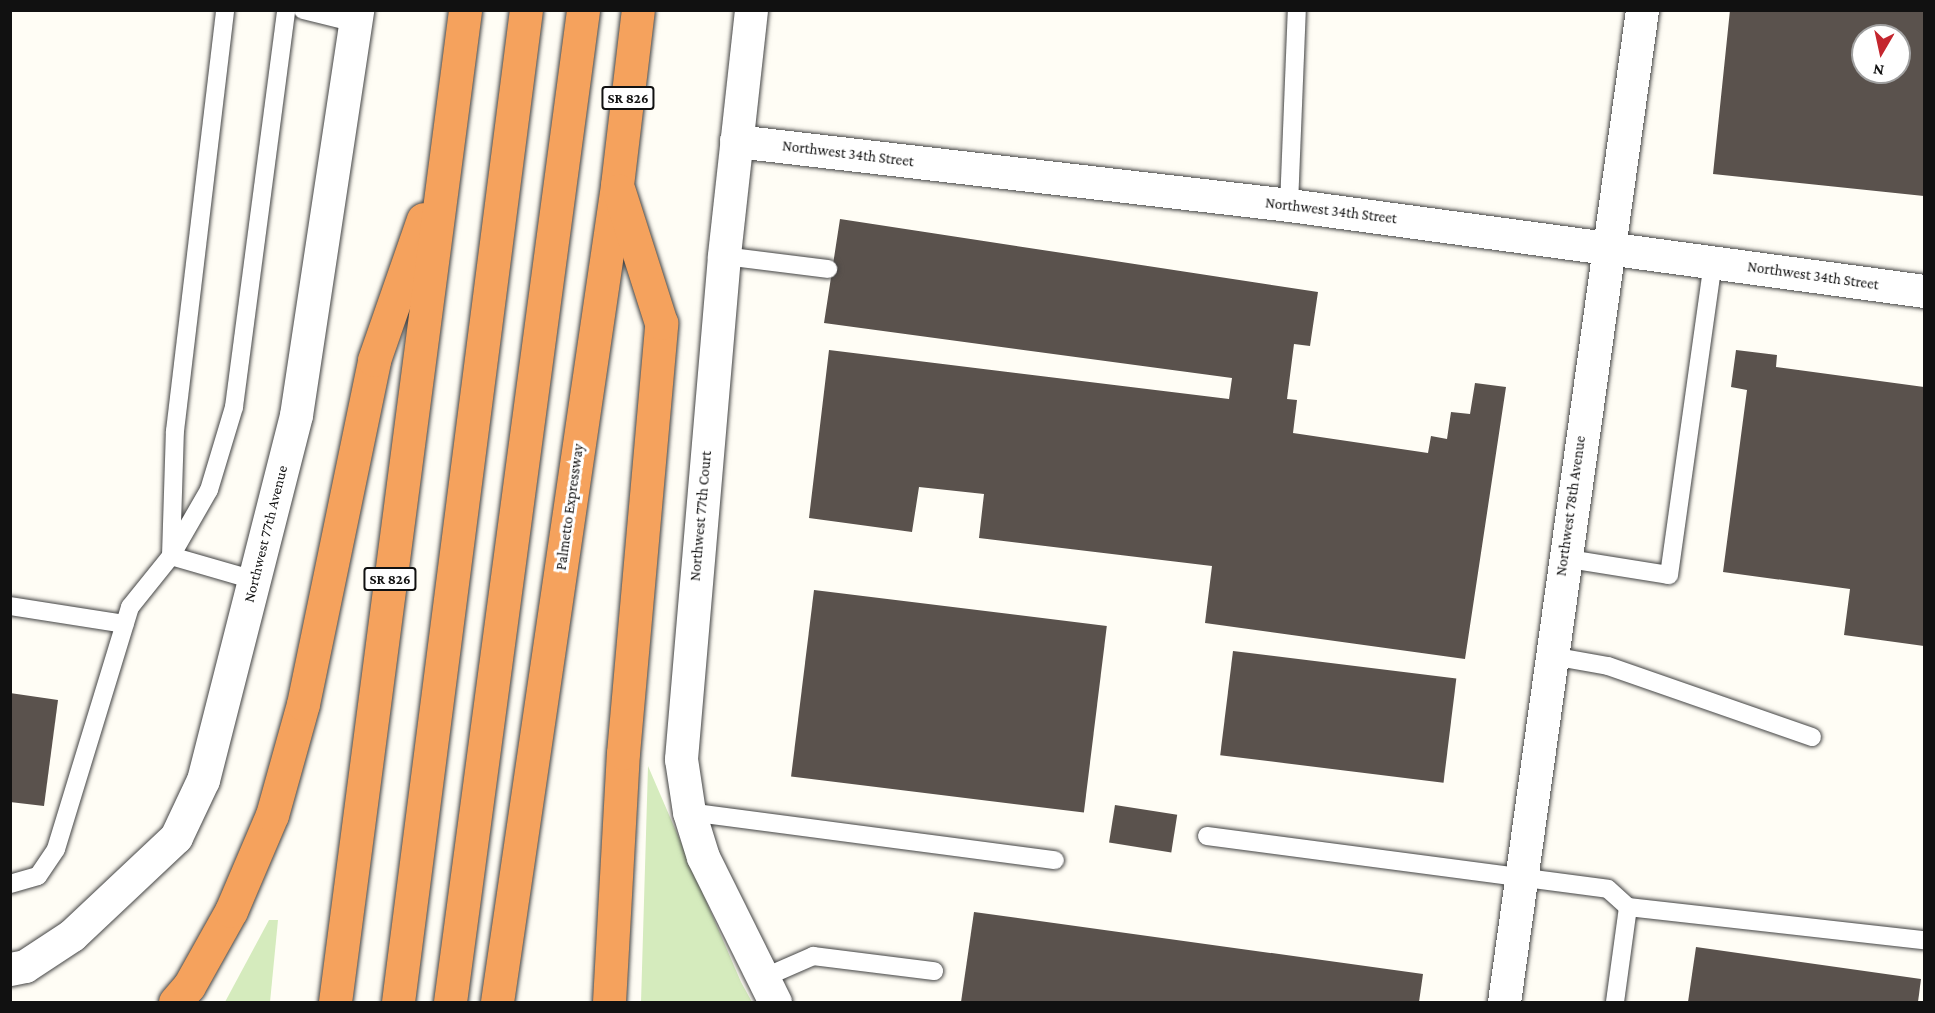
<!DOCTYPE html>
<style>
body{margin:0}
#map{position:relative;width:1935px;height:1013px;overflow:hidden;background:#fffdf5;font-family:"Crimson Pro",serif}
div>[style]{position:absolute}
.green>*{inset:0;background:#d5ebbd}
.building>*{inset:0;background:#5a524d;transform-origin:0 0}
.roads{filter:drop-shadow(0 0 2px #444) drop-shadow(0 0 2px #444)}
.service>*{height:18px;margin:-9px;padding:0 9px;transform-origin:9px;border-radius:9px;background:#fff}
.minor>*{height:33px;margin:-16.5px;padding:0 16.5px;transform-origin:16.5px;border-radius:16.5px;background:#fff}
.motorway>*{height:33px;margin:-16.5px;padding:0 16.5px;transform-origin:16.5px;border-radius:16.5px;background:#f5a25d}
span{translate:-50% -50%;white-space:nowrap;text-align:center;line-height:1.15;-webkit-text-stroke:6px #fff;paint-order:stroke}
.shield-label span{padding:2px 4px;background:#fff;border:2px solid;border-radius:4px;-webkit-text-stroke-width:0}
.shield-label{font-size:14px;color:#111;font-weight:700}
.street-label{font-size:15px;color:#111}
.frame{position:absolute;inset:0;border:12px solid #111;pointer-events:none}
.north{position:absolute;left:1851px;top:24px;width:60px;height:60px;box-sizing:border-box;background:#fff;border:2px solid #a0a0a0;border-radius:50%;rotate:189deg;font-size:16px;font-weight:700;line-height:24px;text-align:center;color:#111}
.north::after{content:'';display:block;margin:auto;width:21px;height:27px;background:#c4262e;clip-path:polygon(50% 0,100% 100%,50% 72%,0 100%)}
</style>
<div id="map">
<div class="green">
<div style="clip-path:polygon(648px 766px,741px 982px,752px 1002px,641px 1002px)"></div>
<div style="clip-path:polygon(269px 920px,278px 920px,270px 1002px,225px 1002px)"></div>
</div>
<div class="building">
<div style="clip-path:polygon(evenodd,1730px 10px,1924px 10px,1924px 196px,1713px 174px,1730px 10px,1863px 36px,1899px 36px,1899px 72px,1863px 72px,1863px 36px)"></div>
<div style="clip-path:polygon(840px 219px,1318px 292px,1310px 346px,1294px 344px,1287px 399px,1297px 400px,1293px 433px,1428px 453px,1431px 436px,1447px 439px,1451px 412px,1470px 414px,1475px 383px,1506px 387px,1465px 659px,1205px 623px,1212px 566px,979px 538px,984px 494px,919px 487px,912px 532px,809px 518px,829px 350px,1229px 399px,1232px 378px,824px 323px)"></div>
<div style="clip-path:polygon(1736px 350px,1777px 355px,1776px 367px,1924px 387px,1924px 646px,1844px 635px,1850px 589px,1723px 572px,1747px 390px,1731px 387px)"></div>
<div style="left:814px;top:590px;width:295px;height:188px;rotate:7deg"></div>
<div style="left:1233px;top:651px;width:225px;height:105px;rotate:7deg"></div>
<div style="clip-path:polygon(10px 693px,58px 700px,44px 806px,10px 802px)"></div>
<div style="left:1115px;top:805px;width:63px;height:38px;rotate:9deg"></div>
<div style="clip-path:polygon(974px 912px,1423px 974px,1419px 1002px,961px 1002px)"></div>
<div style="clip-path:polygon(1696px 947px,1921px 979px,1918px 1002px,1688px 1002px)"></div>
</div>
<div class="roads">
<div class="service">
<div style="left:303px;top:10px;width:55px;rotate:13.8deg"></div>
<div style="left:1289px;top:205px;width:195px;rotate:-87.7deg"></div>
<div style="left:724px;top:256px;width:105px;rotate:7.1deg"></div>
<div style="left:1563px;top:558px;width:107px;rotate:9.1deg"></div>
<div style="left:1669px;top:575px;width:316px;rotate:-82deg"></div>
<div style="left:254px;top:580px;width:86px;rotate:-163.9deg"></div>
<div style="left:171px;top:556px;width:76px;rotate:-60.1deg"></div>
<div style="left:209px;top:490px;width:87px;rotate:-73.2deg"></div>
<div style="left:234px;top:407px;width:400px;rotate:-82.5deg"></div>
<div style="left:10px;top:606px;width:116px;rotate:8.9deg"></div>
<div style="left:1552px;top:656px;width:57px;rotate:10.1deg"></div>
<div style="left:1608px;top:666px;width:216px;rotate:19.2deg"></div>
<div style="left:689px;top:812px;width:369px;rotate:7.5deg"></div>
<div style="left:1207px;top:836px;width:404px;rotate:7.5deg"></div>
<div style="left:1608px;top:889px;width:27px;rotate:42deg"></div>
<div style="left:10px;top:884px;width:29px;rotate:-16deg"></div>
<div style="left:38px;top:876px;width:32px;rotate:-56deg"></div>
<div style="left:56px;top:849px;width:253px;rotate:-73deg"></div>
<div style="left:130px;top:607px;width:65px;rotate:-51.2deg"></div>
<div style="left:171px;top:556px;width:125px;rotate:-88.2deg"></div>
<div style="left:175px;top:431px;width:424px;rotate:-83.2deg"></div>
<div style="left:763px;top:978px;width:55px;rotate:-23.7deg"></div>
<div style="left:813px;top:956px;width:122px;rotate:7.1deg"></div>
<div style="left:1615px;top:1002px;width:96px;rotate:-82.2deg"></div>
<div style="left:1628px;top:907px;width:298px;rotate:6.4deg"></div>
</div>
<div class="minor">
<div style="left:751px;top:10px;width:247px;rotate:96.3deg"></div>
<div style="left:724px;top:256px;width:505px;rotate:94.89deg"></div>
<div style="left:681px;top:759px;width:54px;rotate:81.4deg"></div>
<div style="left:689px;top:812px;width:47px;rotate:72.7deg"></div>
<div style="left:703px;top:857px;width:162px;rotate:63.6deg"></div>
<div style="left:736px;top:141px;width:557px;rotate:6.6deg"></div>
<div style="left:1289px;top:205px;width:641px;rotate:7.71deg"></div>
<div style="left:10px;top:969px;width:15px;rotate:-11deg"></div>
<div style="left:25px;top:966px;width:56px;rotate:-33.4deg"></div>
<div style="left:72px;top:935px;width:143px;rotate:-43.3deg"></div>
<div style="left:176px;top:837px;width:63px;rotate:-64.7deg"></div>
<div style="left:203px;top:780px;width:377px;rotate:-75.7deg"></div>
<div style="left:296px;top:415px;width:410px;rotate:-81.4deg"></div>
<div style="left:1504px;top:1002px;width:1002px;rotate:-82.08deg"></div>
</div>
<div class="motorway">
<div style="left:175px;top:1002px;width:21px;rotate:-49deg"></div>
<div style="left:189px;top:986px;width:86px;rotate:-60.8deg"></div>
<div style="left:231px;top:911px;width:104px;rotate:-66.9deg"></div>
<div style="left:272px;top:815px;width:115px;rotate:-74.4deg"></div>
<div style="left:303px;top:704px;width:351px;rotate:-78.3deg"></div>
<div style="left:374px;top:360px;width:149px;rotate:-70.8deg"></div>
<div style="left:335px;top:1002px;width:1000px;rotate:-82.53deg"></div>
<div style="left:398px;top:1002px;width:1000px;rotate:-82.65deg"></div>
<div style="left:450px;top:1002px;width:1001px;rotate:-82.36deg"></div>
<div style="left:497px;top:1002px;width:826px;rotate:-81.64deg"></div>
<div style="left:617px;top:185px;width:176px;rotate:-83.2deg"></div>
<div style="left:609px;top:1002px;width:249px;rotate:-86.8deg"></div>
<div style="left:623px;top:753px;width:432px;rotate:-84.9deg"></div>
<div style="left:661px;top:323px;width:139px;rotate:-107.7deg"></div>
</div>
</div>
<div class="shield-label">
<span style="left:628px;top:98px">SR 826</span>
<span style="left:390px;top:579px">SR 826</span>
</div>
<div class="street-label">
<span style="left:848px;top:154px;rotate:7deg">Northwest 34th Street</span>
<span style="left:1331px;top:211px;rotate:7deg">Northwest 34th Street</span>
<span style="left:1813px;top:276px;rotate:8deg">Northwest 34th Street</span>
<span style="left:1571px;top:506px;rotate:-82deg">Northwest 78th Avenue</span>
<span style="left:570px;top:507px;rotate:-82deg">Palmetto Expressway</span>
<span style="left:701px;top:516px;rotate:-85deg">Northwest 77th Court</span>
<span style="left:266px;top:534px;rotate:-76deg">Northwest 77th Avenue</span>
</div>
<div class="frame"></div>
<div class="north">N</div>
</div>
